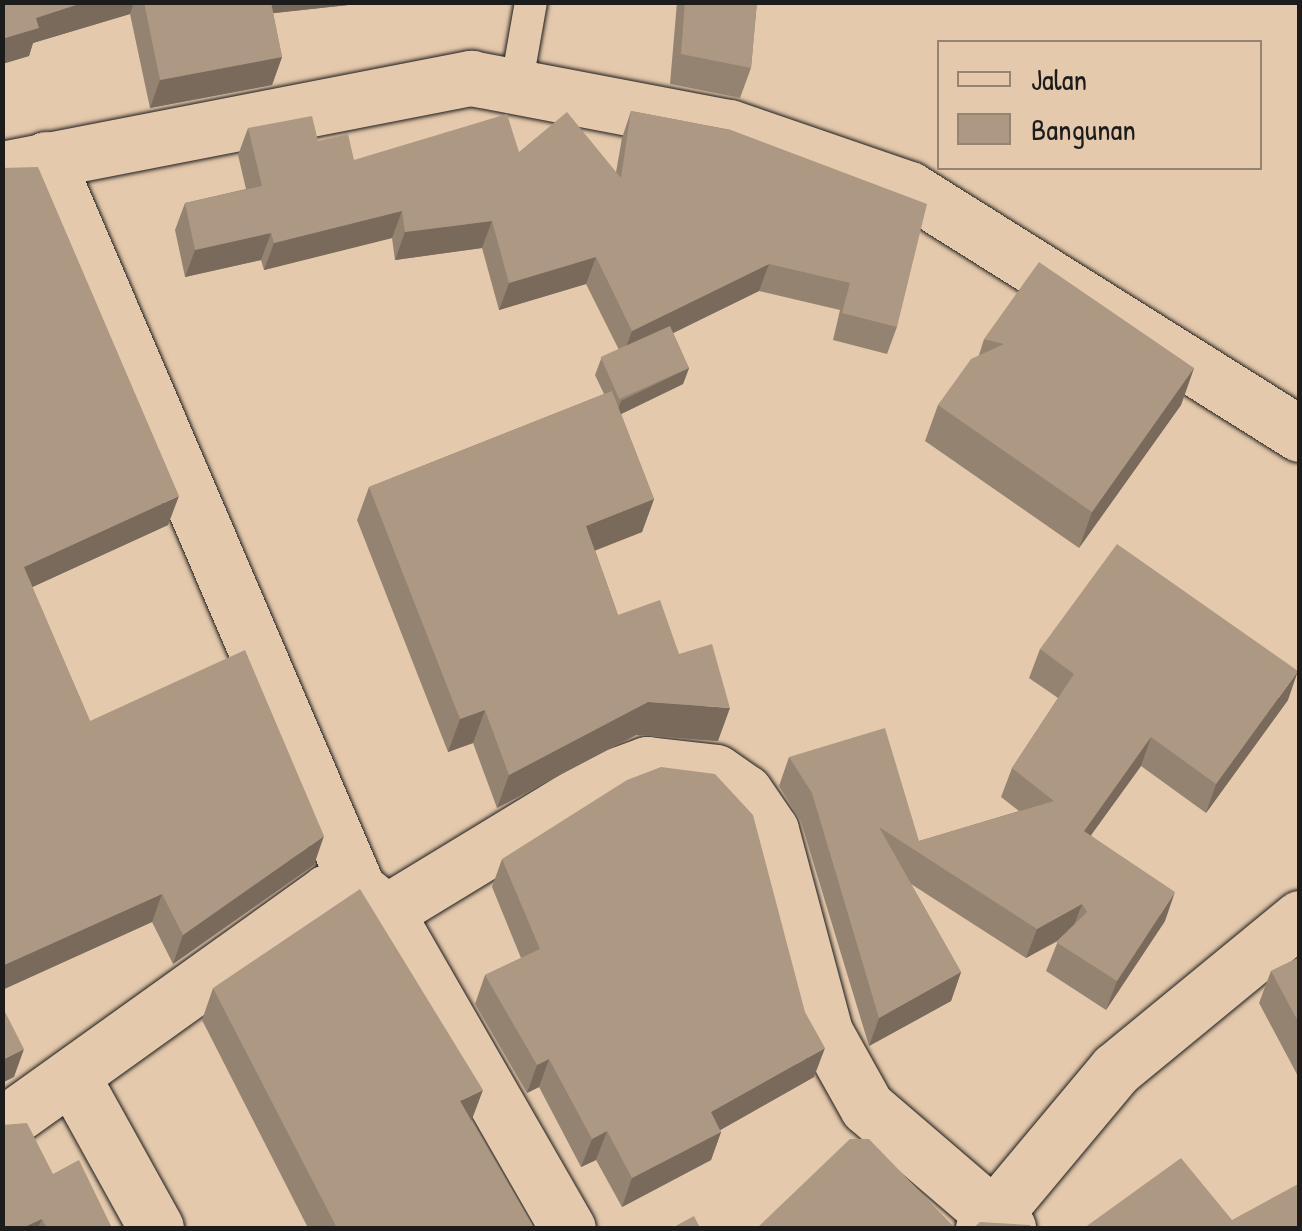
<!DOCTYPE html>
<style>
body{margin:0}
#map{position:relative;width:1302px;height:1231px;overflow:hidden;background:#e5c9ac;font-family:"Patrick Hand",sans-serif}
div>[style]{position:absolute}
.roads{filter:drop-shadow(0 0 2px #1c1c1c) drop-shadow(0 0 2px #1c1c1c)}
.lane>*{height:32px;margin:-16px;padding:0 16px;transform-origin:16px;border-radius:16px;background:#e5c9ac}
.street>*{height:55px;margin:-27.5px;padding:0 27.5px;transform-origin:27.5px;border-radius:27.5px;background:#e5c9ac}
.wall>*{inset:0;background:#958372}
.shaded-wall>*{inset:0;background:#796a5c}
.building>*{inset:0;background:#ad9884;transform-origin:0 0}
span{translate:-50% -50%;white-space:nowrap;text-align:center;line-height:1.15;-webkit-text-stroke:8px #e5c9ac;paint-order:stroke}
.frame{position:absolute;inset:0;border:5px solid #1c1c1c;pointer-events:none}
.legend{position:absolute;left:937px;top:40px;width:325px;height:130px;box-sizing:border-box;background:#e5c9ac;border:2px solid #958472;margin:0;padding:12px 18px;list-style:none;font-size:30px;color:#1c1c1c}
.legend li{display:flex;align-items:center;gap:20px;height:50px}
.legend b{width:50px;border:2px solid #958472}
</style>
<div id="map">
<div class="roads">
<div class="lane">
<div style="left:516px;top:87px;width:86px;rotate:-80deg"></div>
</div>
<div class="street">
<div style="left:46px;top:159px;width:794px;rotate:66.86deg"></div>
<div style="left:2px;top:169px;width:478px;rotate:-11deg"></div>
<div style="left:471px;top:78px;width:263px;rotate:10.8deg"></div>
<div style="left:729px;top:127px;width:190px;rotate:19deg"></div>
<div style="left:909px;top:189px;width:461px;rotate:32.1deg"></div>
<div style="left:386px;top:912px;width:254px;rotate:-31.3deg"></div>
<div style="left:603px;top:780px;width:47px;rotate:-20deg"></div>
<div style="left:647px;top:764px;width:69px;rotate:6.6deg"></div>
<div style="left:716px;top:772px;width:35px;rotate:35deg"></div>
<div style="left:745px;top:792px;width:46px;rotate:55.6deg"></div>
<div style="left:771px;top:830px;width:209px;rotate:75deg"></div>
<div style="left:825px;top:1032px;width:86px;rotate:60.8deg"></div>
<div style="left:867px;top:1107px;width:186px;rotate:40.6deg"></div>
<div style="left:73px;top:1078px;width:171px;rotate:61deg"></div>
<div style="left:2px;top:1125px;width:400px;rotate:-35.6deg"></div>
<div style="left:327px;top:892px;width:31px;rotate:-6deg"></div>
<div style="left:358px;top:889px;width:36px;rotate:39deg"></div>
<div style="left:386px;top:912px;width:365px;rotate:60.1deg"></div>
<div style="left:983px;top:1228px;width:207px;rotate:-50.1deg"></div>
<div style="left:1116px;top:1069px;width:238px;rotate:-39.4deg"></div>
</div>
</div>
<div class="wall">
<div style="clip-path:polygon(2px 2px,376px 2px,273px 13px,282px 57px,272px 85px,150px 108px,130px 14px,33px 43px,29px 56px,2px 64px)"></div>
<div style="clip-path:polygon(677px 2px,757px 2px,751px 68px,740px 98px,670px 84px)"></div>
<div style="clip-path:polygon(631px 111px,731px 130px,897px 327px,887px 354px,833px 340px,840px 310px,759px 291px,673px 333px,689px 368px,683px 384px,621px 414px,654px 499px,642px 532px,595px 550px,618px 615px,679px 654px,718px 741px,636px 735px,497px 808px,473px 743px,448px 752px,357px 520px,369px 487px,604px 394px,595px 375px,601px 359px,619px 350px,586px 284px,499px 310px,482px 248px,395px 260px,392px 238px,264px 270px,261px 260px,185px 277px,175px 230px,185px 203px,246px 189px,238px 155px,248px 128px,318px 141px,354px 160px,519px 152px,616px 172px,622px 138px)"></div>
<div style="clip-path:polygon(2px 168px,168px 525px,32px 587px,90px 721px,314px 865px,173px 964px,152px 922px,2px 990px)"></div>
<div style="clip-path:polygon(984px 339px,1194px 368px,1181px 405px,1079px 548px,925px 441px,938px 405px,979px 355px)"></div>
<div style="clip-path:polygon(1040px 649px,1288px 700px,1206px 813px,1141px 766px,1091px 835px,1165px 921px,1106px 1010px,1046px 971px,1058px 941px,1026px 958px,911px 884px,961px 972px,951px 1001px,869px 1046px,801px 822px,779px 786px,789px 757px,919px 841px,1019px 811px,1001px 797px,1012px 768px,1058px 698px,1029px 678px)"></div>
<div style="clip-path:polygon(502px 859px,814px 1077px,720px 1130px,721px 1132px,711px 1160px,622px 1207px,596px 1160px,581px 1167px,539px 1087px,527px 1093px,475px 1004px,485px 975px,521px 958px,492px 887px)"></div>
<div style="clip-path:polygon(1300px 957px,1300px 1080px,1259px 1003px,1271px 971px)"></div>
<div style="clip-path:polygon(213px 988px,471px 1121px,534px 1228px,308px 1228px,202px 1020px)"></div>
<div style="clip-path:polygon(53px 1174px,112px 1228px,2px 1228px)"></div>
</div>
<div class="shaded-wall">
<div style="clip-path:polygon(85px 2px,134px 2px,130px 14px,33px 43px,29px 56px,2px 64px,2px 39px,36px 18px)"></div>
<div style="clip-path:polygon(262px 2px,376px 2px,257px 15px)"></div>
<div style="clip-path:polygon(282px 57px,272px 85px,150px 108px,160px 80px)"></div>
<div style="clip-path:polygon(402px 211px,392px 238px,264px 270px,274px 243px)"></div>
<div style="clip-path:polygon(492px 221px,482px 248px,395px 260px,405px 232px)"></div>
<div style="clip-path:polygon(271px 233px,261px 260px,185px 277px,195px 250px)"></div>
<div style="clip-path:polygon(596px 257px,586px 284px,499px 310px,509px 283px)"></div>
<div style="clip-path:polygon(769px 264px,759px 291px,622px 358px,632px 331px)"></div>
<div style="clip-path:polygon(689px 368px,683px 384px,615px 417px,621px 401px)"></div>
<div style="clip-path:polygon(1194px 368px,1181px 405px,1079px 548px,1092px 512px)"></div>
<div style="clip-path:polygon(179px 496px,168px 525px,13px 596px,24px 567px)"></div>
<div style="clip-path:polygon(654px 499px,642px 532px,574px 559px,586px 526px)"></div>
<div style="clip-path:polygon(1298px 671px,1288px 700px,1206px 813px,1216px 784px)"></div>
<div style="clip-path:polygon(648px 702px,730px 708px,718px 741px,636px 735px,497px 808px,509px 775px)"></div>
<div style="clip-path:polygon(485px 710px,473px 743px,448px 752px,460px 719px)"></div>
<div style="clip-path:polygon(1151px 737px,1141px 766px,1073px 860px,1084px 831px)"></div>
<div style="clip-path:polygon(324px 836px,314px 865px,173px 964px,183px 935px)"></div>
<div style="clip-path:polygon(1175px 892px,1165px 921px,1106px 1010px,1117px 981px)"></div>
<div style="clip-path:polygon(162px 894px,152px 922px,2px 990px,2px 966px)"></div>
<div style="clip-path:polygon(1082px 904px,1071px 933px,1026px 958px,1037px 929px)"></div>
<div style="clip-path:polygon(961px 972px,951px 1001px,869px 1046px,879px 1018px)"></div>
<div style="clip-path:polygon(825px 1048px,814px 1077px,701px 1141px,711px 1112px)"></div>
<div style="clip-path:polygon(24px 1049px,14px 1077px,2px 1083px,2px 1060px)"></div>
<div style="clip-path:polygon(549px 1059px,539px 1087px,527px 1093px,537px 1065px)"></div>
<div style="clip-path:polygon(483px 1090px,471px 1122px,460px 1101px)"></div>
<div style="clip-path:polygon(607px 1131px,596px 1160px,581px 1167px,592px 1139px)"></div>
<div style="clip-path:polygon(721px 1132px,711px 1160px,622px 1207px,632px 1178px)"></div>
<div style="clip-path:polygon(42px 1219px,38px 1228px,22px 1228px)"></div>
</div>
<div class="building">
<div style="clip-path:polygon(2px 2px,85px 2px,36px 18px,39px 28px,2px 39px)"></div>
<div style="clip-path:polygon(144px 2px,271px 2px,282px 57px,160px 80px)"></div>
<div style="clip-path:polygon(685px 2px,757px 2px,751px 68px,681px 54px)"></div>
<div style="clip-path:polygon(631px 111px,731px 130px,927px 204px,897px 327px,842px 313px,850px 283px,769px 264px,632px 331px,596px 257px,509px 283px,492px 221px,405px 232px,402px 211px,274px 243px,271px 233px,195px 250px,185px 203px,262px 186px,248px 128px,312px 116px,318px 141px,348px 134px,354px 160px,507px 114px,519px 152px,567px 112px,621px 178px)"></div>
<div style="clip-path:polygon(38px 167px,179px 496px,24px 567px,90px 721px,245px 650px,324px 836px,183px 935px,162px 894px,2px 966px,2px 168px)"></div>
<div style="clip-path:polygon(1039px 262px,1194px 368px,1092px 512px,938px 405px,971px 359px,1004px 344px,984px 339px)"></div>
<div style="left:670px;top:326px;width:46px;height:76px;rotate:66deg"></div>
<div style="clip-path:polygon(612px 391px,654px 499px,586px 526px,618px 615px,660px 600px,679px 654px,712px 644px,730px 708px,648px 702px,509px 775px,485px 710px,460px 719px,369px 487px)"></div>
<div style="clip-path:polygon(1117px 544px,1298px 671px,1216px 784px,1151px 737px,1084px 831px,1175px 892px,1117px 981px,1056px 942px,1087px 912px,1082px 904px,1037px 929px,879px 827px,961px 972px,879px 1018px,812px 793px,789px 757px,885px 728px,919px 841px,1054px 801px,1012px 768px,1074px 674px,1040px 649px)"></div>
<div style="clip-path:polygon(661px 767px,715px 774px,753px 815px,805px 1012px,825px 1048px,711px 1112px,721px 1132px,632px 1178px,607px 1131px,592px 1139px,549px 1059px,537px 1065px,485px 975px,540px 949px,502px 859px,627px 780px)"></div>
<div style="clip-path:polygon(360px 889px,483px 1090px,460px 1101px,534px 1228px,337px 1228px,213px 988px)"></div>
<div style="clip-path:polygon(1300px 957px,1300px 1025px,1271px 971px)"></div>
<div style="clip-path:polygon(2px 1006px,24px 1049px,2px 1060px)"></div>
<div style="clip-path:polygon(27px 1123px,53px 1174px,79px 1160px,112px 1228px,47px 1228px,42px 1219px,22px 1228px,2px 1228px,2px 1125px)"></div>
<div style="clip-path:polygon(850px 1139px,869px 1139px,955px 1228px,757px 1228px)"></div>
<div style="clip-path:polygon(1181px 1158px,1232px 1220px,1300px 1183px,1300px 1228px,1084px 1228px)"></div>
<div style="clip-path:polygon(694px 1216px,700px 1228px,672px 1228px)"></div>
<div style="clip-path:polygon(980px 1222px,1030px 1225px,1033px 1228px,973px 1228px)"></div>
</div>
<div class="frame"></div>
<ul class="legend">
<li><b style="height:12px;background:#e5c9ac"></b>Jalan</li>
<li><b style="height:28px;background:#ad9884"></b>Bangunan</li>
</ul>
</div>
